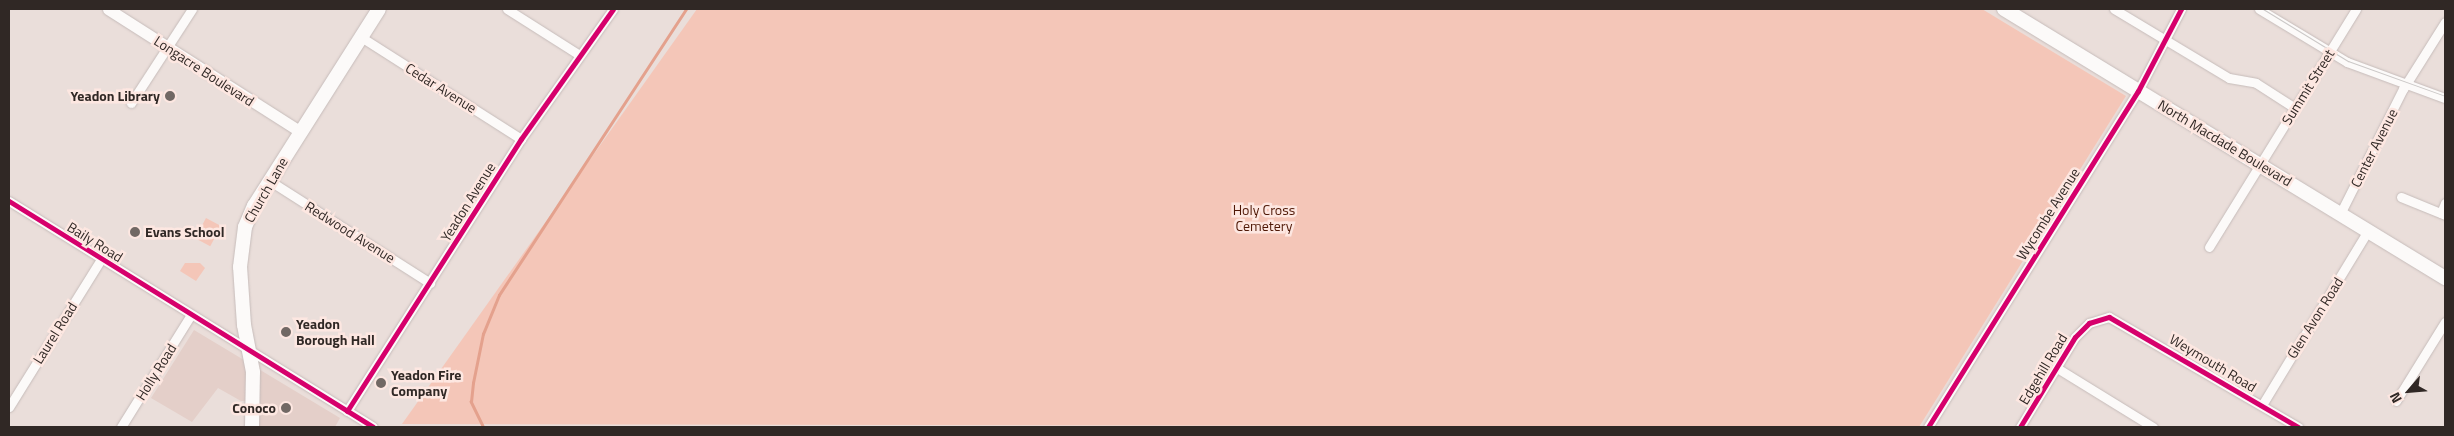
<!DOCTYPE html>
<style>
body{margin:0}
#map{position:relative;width:2454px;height:436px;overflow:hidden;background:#eadeda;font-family:"Titillium Web",sans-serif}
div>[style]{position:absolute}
.built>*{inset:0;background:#e4cfc9}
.green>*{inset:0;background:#f4c6b8;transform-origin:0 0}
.stream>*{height:2.5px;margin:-1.25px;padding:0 1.25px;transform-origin:1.25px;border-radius:1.25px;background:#e4a18d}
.roads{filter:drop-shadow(0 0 1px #c6bcba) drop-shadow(0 0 1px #c6bcba)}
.street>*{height:9px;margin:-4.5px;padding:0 4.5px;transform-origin:4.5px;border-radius:4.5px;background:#fcfaf9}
.secondary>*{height:11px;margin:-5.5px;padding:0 5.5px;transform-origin:5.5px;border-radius:5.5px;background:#fcfaf9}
.primary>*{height:14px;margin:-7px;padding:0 7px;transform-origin:7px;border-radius:7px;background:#fcfaf9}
.tram>*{height:1px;margin:-0.5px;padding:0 0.5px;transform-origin:0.5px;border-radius:0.5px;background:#cbc8c7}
.cycleway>*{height:5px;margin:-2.5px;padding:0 2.5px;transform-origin:2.5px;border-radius:2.5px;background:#d6006c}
.dots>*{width:14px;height:14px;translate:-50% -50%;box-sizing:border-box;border:2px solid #fde7e1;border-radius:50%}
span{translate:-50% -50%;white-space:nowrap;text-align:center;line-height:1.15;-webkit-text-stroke:5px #fde7e1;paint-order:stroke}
.street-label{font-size:14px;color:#302825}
.poi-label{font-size:14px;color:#302825;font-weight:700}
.right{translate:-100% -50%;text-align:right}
.left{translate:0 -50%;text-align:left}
.park-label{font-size:14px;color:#4f1806}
.frame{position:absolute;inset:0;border:10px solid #302825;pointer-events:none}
.north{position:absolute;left:2384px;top:366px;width:50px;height:50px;-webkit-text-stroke:4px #fde7e1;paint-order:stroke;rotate:243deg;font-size:14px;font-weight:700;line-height:20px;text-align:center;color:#302825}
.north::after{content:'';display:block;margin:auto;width:18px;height:22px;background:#302825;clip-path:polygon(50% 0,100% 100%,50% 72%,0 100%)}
</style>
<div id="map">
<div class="built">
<div style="clip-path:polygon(194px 330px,340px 418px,335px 427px,259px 427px,259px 401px,241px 401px,218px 388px,192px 422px,151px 398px)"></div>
</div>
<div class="green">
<div style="clip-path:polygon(697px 9px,1982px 9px,2126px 96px,1919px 427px,402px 424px)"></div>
<div style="left:206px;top:218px;width:17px;height:23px;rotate:28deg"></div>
<div style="clip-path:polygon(185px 263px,200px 263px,205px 268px,196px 281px,180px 271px)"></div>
</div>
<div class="stream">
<div style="left:483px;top:427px;width:28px;rotate:-116deg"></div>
<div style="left:471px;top:402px;width:19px;rotate:-84deg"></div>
<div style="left:473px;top:383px;width:50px;rotate:-78.5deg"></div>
<div style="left:483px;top:334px;width:42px;rotate:-67.7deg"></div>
<div style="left:499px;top:295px;width:342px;rotate:-56.8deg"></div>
</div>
<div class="roads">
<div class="street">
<div style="left:507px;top:9px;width:84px;rotate:32.4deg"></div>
<div style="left:2114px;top:9px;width:134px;rotate:31deg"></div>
<div style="left:2229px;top:78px;width:27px;rotate:10deg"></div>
<div style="left:2256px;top:83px;width:46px;rotate:32.7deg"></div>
<div style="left:2259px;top:9px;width:103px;rotate:31.1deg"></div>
<div style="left:2347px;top:62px;width:104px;rotate:20.2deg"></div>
<div style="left:361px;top:37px;width:190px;rotate:32.5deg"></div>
<div style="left:131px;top:103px;width:112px;rotate:-57deg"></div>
<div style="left:270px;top:181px;width:190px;rotate:32.5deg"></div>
<div style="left:2401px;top:197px;width:48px;rotate:22.2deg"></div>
<div style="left:9px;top:201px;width:428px;rotate:31.8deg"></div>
<div style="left:2441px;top:213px;width:11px;rotate:-68deg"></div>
<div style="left:2340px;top:214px;width:140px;rotate:-63.3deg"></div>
<div style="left:2403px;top:89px;width:79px;rotate:-57.9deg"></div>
<div style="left:2209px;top:247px;width:280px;rotate:-58.3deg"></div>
<div style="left:2057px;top:368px;width:113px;rotate:31.6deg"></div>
<div style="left:2396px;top:401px;width:93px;rotate:-58.2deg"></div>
<div style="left:2262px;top:405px;width:204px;rotate:-58.7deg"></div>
<div style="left:9px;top:407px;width:174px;rotate:-58.1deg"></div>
<div style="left:347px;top:411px;width:323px;rotate:-57.4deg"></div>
<div style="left:521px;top:139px;width:159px;rotate:-54.7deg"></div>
<div style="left:121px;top:427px;width:131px;rotate:-58.1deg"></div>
<div style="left:1928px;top:427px;width:396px;rotate:-58deg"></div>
<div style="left:2138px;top:91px;width:93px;rotate:-62.3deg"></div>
<div style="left:2020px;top:427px;width:105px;rotate:-58.6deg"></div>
<div style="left:2075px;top:337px;width:20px;rotate:-45deg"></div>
<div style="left:2089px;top:323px;width:21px;rotate:-17deg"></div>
<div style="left:2109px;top:317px;width:219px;rotate:30.2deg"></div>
</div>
<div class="secondary">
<div style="left:108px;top:9px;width:229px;rotate:32.5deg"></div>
</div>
<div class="primary">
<div style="left:2004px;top:9px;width:517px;rotate:31.38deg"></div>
<div style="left:252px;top:427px;width:55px;rotate:-89deg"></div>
<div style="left:253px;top:372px;width:48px;rotate:-100.8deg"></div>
<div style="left:244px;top:325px;width:58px;rotate:-93.9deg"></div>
<div style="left:240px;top:267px;width:40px;rotate:-82.9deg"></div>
<div style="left:245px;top:227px;width:23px;rotate:-67deg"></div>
<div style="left:254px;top:206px;width:233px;rotate:-57.6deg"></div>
</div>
</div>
<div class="tram">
<div style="left:2263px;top:9px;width:100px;rotate:31.5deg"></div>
<div style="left:2348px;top:61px;width:103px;rotate:19.8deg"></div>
</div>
<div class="cycleway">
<div style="left:9px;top:201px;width:428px;rotate:31.8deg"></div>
<div style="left:347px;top:411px;width:323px;rotate:-57.4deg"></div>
<div style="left:521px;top:139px;width:159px;rotate:-54.7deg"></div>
<div style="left:1928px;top:427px;width:396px;rotate:-58deg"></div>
<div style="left:2138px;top:91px;width:93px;rotate:-62.3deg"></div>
<div style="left:2020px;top:427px;width:105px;rotate:-58.6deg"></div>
<div style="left:2075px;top:337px;width:20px;rotate:-45deg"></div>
<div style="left:2089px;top:323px;width:21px;rotate:-17deg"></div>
<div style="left:2109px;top:317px;width:219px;rotate:30.2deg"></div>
</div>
<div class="dots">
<div style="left:170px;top:96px;background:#716864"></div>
<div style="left:135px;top:232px;background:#716864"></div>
<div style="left:286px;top:332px;background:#716864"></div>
<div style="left:381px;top:383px;background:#716864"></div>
<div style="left:286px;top:408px;background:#716864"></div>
</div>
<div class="street-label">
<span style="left:204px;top:71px;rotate:33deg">Longacre Boulevard</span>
<span style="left:2308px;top:87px;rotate:-58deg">Summit Street</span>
<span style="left:441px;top:88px;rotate:32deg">Cedar Avenue</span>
<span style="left:2225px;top:143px;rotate:31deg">North Macdade Boulevard</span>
<span style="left:2374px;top:148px;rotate:-63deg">Center Avenue</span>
<span style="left:266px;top:190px;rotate:-60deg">Church Lane</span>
<span style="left:468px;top:202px;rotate:-58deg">Yeadon Avenue</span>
<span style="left:2048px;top:214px;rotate:-58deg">Wycombe Avenue</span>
<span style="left:350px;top:232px;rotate:32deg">Redwood Avenue</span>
<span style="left:95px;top:242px;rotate:32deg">Baily Road</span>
<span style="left:2315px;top:318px;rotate:-58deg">Glen Avon Road</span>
<span style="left:55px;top:333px;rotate:-58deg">Laurel Road</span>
<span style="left:2213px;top:363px;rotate:31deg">Weymouth Road</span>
<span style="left:2043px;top:369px;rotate:-59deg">Edgehill Road</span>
<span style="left:156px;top:372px;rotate:-58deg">Holly Road</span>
</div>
<div class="poi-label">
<span class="right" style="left:160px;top:96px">Yeadon Library</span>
<span class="left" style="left:145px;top:232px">Evans School</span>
<span class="left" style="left:296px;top:332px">Yeadon<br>Borough Hall</span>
<span class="left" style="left:391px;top:383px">Yeadon Fire<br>Company</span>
<span class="right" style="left:276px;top:408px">Conoco</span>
</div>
<div class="park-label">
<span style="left:1264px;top:218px">Holy Cross<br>Cemetery</span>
</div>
<div class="frame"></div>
<div class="north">N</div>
</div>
